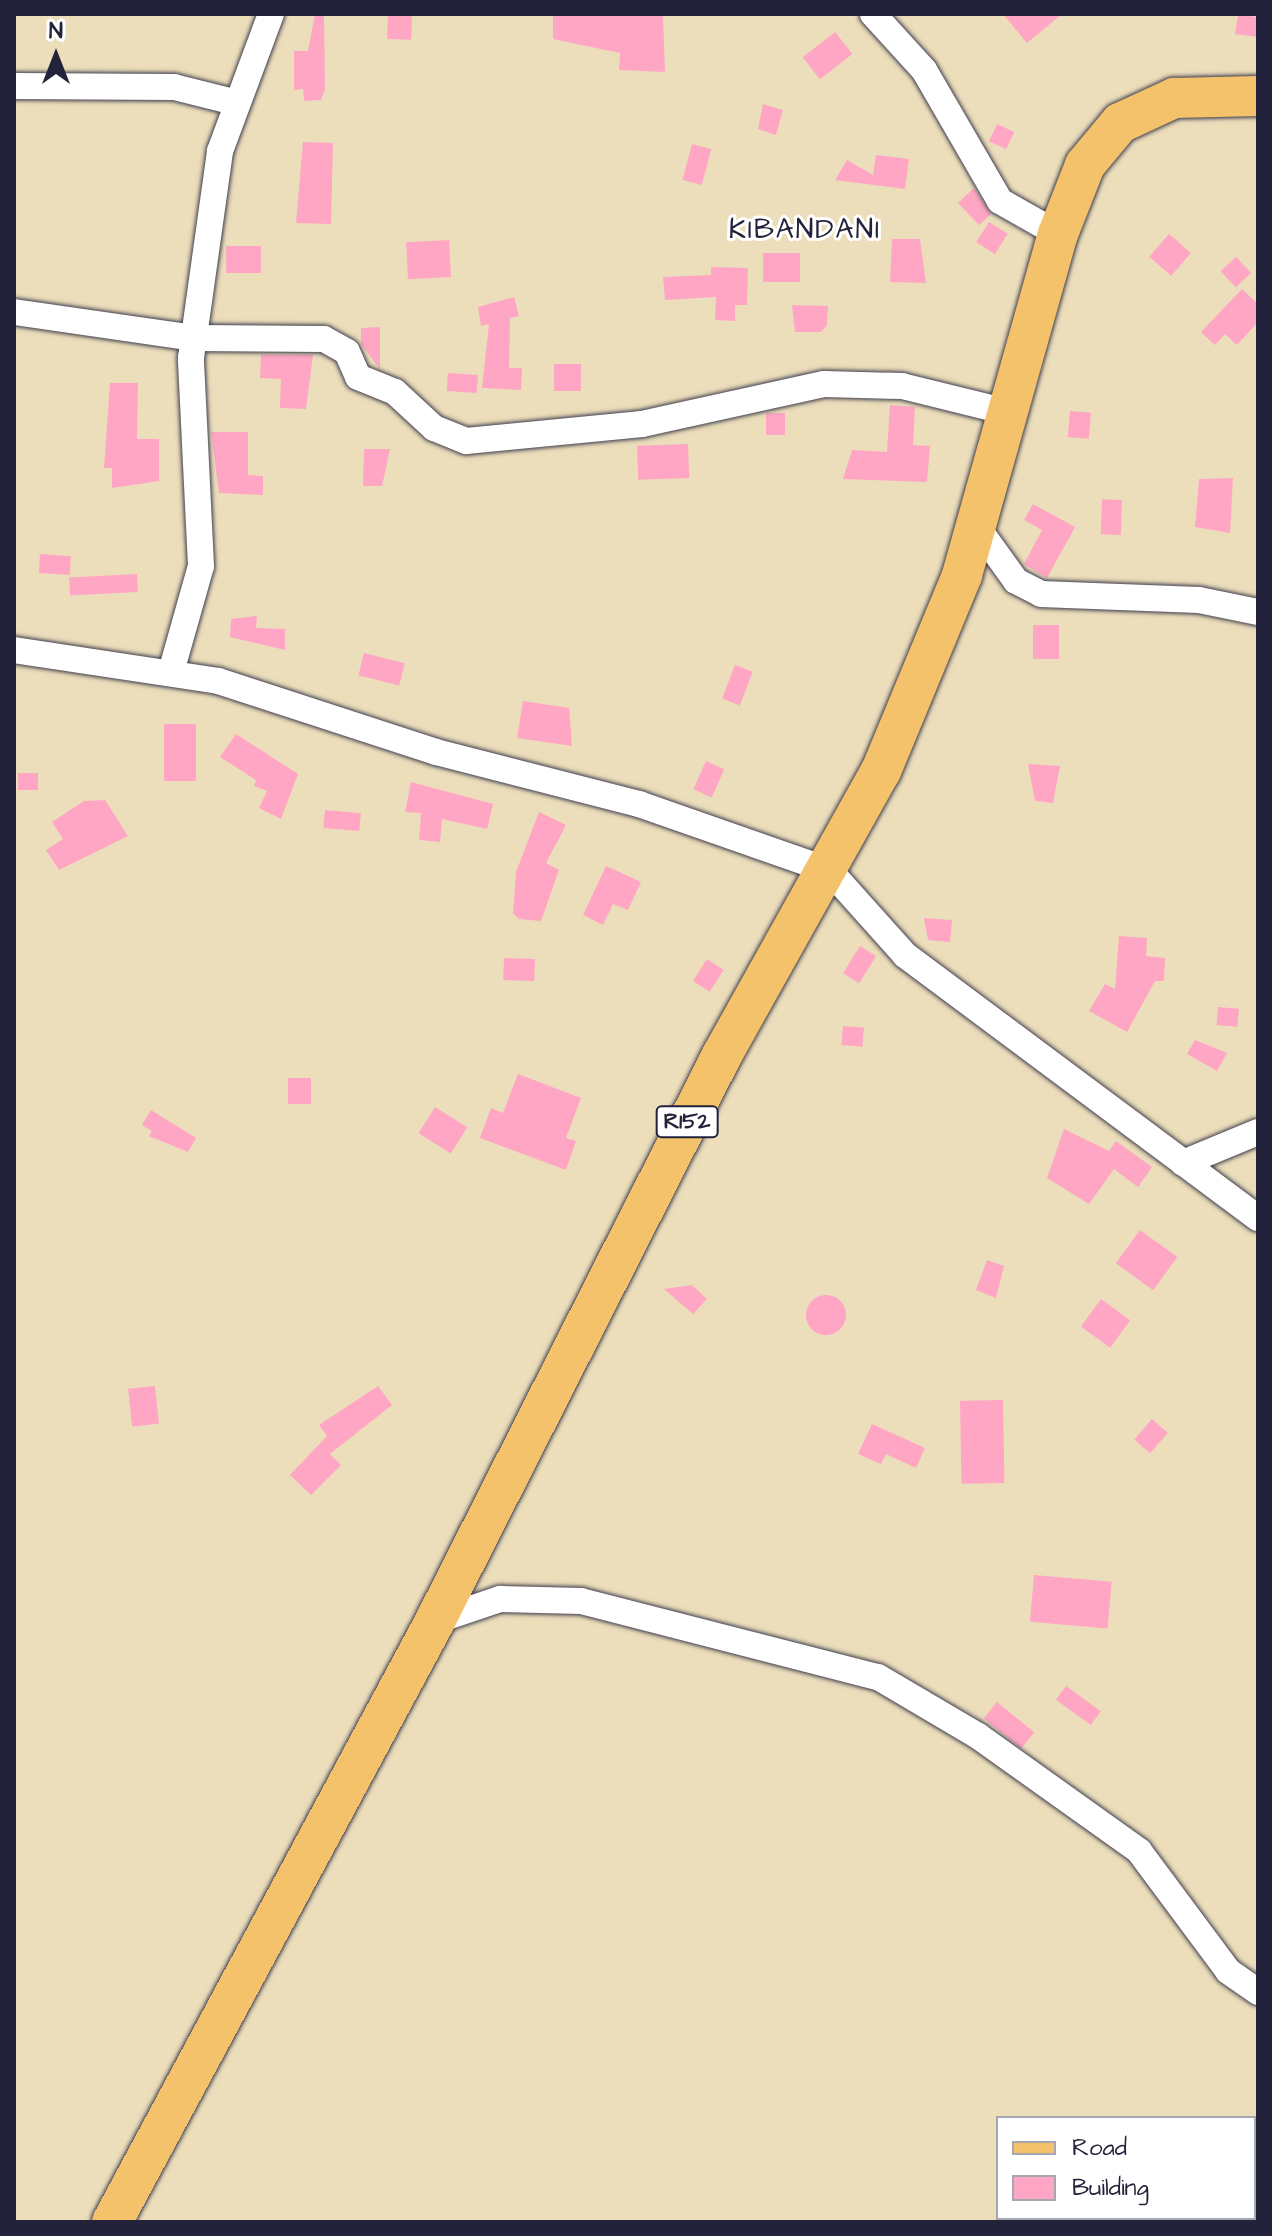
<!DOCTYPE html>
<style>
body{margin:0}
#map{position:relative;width:1272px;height:2236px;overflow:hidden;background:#ecdebb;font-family:"Architects Daughter",sans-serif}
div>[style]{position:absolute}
.building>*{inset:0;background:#fea6c4;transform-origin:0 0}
.round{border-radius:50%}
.roads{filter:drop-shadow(0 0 2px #403e4e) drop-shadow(0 0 2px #403e4e)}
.minor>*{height:26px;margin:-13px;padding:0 13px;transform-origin:13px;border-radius:13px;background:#fff}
.primary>*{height:40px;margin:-20px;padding:0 20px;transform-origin:20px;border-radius:20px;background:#f3c26a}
span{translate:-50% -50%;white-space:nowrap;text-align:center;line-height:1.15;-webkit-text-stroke:6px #fff;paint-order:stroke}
.shield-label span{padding:2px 6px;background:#fff;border:2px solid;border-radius:6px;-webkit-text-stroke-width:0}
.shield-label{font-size:22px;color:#22223b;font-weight:700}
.quarter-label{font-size:28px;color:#22223b;letter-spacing:2px}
.frame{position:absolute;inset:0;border:16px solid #22223b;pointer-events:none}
.legend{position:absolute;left:996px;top:2116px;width:260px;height:104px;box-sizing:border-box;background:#fff;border:2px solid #a7a7b1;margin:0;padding:10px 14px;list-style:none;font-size:24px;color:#22223b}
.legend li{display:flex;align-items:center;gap:16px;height:40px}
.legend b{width:40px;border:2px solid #a7a7b1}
.north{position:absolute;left:16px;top:16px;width:80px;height:80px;-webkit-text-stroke:6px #fff;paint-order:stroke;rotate:0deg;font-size:22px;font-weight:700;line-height:32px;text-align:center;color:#22223b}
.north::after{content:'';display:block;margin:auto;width:28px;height:36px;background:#22223b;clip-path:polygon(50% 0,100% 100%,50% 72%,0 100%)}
</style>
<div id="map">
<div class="building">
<div style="clip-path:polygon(315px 14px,324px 14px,325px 89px,321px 100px,304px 101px,303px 89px,294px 90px,294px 51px,308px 51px)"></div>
<div style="clip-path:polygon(553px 14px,663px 14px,665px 72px,619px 70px,620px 53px,553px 39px)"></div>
<div style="clip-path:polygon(1003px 14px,1062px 14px,1027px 43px)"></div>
<div style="left:388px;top:15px;width:24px;height:24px;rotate:2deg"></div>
<div style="clip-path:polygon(1238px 15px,1258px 17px,1258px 37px,1235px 34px)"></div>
<div style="left:835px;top:32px;width:28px;height:41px;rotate:52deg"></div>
<div style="clip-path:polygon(763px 104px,783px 110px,776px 135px,758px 129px)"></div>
<div style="left:997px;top:124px;width:19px;height:19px;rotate:25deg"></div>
<div style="clip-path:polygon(303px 142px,333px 143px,331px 224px,296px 223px)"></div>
<div style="left:692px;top:144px;width:20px;height:37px;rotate:15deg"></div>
<div style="clip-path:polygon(876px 155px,909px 159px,905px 189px,835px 180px,847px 160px,873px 175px)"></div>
<div style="clip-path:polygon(974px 188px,991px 214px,979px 225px,958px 203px)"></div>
<div style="left:989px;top:222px;width:22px;height:24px;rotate:32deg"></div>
<div style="left:1169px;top:234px;width:29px;height:30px;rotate:41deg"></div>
<div style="clip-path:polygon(892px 239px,920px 239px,926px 283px,890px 282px)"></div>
<div style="left:449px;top:240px;width:37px;height:43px;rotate:87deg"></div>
<div style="left:226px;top:246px;width:35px;height:27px"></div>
<div style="left:763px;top:253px;width:37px;height:29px"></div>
<div style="left:1236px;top:257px;width:22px;height:21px;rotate:47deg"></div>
<div style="clip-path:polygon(711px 267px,748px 268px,747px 305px,735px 305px,735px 321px,715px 320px,716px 297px,665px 300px,663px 277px,711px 275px)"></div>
<div style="clip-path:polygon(1242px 289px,1258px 304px,1258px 322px,1237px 345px,1225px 334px,1215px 345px,1201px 332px)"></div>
<div style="clip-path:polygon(514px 297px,519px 316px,510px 318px,509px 368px,522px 368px,521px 390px,482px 388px,489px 324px,481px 326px,478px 307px)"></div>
<div style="clip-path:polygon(792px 305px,828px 306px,827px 325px,821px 332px,795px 332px)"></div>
<div style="clip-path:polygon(380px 327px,380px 369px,361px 344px,361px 328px)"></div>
<div style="clip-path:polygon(261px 355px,313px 355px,306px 409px,280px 408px,281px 379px,260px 378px)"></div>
<div style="left:554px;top:364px;width:27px;height:27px"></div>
<div style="left:448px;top:373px;width:30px;height:18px;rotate:4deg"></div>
<div style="clip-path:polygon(110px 383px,138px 383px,137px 439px,159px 439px,159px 481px,112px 488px,112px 468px,104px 468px)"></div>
<div style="clip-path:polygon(890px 405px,915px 407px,913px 445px,930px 446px,927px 482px,843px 479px,852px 450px,887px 452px)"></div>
<div style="left:1070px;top:411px;width:21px;height:26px;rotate:5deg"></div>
<div style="left:766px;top:413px;width:19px;height:22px"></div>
<div style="clip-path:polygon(211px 432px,248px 432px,248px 475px,263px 476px,263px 495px,219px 493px)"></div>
<div style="left:688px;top:444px;width:34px;height:51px;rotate:88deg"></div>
<div style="clip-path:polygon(364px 449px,390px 449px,382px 486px,363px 486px)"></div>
<div style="clip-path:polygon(1233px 478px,1230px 533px,1195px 527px,1199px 479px)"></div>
<div style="left:1122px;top:500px;width:35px;height:20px;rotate:92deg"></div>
<div style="clip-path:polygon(1033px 504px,1075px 527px,1047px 578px,1024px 564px,1042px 530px,1024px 520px)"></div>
<div style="left:40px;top:554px;width:31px;height:19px;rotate:4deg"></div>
<div style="left:137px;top:574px;width:18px;height:68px;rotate:87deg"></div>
<div style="clip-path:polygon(257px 616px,256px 628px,285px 629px,285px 650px,230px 637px,231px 619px)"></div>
<div style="left:1033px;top:625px;width:26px;height:34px"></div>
<div style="left:364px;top:653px;width:42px;height:23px;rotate:14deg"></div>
<div style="left:735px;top:665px;width:19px;height:36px;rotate:21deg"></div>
<div style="clip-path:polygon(523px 701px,569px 708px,572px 746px,517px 738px)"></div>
<div style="left:164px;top:724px;width:32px;height:57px"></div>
<div style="clip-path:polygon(236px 734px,298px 774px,281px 819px,259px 808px,267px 791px,254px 786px,256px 780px,220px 757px)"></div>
<div style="left:706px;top:761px;width:20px;height:31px;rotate:24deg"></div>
<div style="clip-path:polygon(1028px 764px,1060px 766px,1053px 803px,1035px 801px)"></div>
<div style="left:18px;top:773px;width:20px;height:17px"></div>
<div style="clip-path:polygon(411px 782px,493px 804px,487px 829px,442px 819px,440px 842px,419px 840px,421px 813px,405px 812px)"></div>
<div style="clip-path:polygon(105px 800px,128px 836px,59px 870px,46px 850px,63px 839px,52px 822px,84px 801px)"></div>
<div style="left:325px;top:810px;width:36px;height:18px;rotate:5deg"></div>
<div style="clip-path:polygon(539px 812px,566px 825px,546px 863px,559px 870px,541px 921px,519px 919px,513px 913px,516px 872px)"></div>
<div style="clip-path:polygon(606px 866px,641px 882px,628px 910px,613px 904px,603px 925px,583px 915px)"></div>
<div style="clip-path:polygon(924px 918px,952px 920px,950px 942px,928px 940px)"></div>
<div style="clip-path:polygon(1119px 936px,1147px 938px,1146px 956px,1165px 958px,1164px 981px,1155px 981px,1127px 1032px,1089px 1011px,1105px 984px,1115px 989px)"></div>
<div style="left:860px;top:946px;width:19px;height:32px;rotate:32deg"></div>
<div style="left:504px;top:958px;width:31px;height:22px;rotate:2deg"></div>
<div style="left:707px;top:959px;width:20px;height:26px;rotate:33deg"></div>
<div style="left:1218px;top:1007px;width:21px;height:18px;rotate:5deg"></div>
<div style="left:843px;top:1026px;width:21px;height:19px;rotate:5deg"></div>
<div style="clip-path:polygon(1195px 1040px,1227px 1053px,1217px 1071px,1187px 1054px)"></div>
<div style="clip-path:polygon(518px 1074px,581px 1098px,566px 1138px,576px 1141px,566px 1170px,480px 1138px,491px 1108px,503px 1113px)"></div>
<div style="left:288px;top:1078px;width:23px;height:26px"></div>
<div style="left:435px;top:1107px;width:38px;height:31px;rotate:32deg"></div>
<div style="clip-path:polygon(151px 1110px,196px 1138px,188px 1152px,149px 1136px,152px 1131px,142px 1125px)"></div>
<div style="clip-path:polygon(1064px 1129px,1109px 1151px,1116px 1141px,1152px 1167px,1138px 1187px,1114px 1169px,1089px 1204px,1047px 1178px)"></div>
<div style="left:1140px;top:1230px;width:46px;height:41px;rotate:36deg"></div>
<div style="clip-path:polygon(987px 1260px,1004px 1266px,996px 1298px,976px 1290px)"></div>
<div style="clip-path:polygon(692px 1285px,707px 1299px,693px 1314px,664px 1289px)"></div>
<div class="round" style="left:806px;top:1295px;width:40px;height:40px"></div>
<div style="left:1101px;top:1299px;width:36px;height:34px;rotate:36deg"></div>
<div style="left:155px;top:1386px;width:38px;height:27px;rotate:84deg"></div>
<div style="clip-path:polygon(378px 1386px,392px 1405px,330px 1454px,341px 1465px,311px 1495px,290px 1475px,327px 1436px,319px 1425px)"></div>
<div style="left:1003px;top:1400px;width:83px;height:43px;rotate:89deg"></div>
<div style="left:1152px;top:1419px;width:21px;height:27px;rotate:41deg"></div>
<div style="clip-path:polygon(872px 1424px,925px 1448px,916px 1468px,886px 1454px,881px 1464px,858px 1454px)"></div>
<div style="left:1034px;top:1575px;width:78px;height:47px;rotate:5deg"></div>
<div style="left:1066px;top:1686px;width:43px;height:17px;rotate:36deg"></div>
<div style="left:997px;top:1702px;width:48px;height:21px;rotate:39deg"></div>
</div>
<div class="roads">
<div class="minor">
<div style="left:873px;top:14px;width:76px;rotate:47.7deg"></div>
<div style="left:924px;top:70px;width:151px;rotate:59.9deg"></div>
<div style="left:1000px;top:201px;width:67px;rotate:29.6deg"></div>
<div style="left:14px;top:86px;width:160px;rotate:0.4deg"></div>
<div style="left:174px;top:87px;width:62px;rotate:14deg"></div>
<div style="left:14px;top:312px;width:183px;rotate:8.2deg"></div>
<div style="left:195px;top:338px;width:129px;rotate:0.4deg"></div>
<div style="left:324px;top:339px;width:26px;rotate:29deg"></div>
<div style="left:347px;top:352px;width:27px;rotate:66deg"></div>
<div style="left:358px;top:377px;width:40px;rotate:22deg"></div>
<div style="left:395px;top:392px;width:53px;rotate:42.7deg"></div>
<div style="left:434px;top:428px;width:35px;rotate:22deg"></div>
<div style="left:466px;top:441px;width:177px;rotate:-5.5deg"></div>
<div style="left:642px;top:424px;width:186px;rotate:-12.4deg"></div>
<div style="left:824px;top:384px;width:78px;rotate:1.5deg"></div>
<div style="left:902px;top:386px;width:105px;rotate:13.8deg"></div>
<div style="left:975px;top:524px;width:70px;rotate:54.3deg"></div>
<div style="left:1016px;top:581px;width:28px;rotate:27deg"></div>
<div style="left:1041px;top:594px;width:158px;rotate:2.2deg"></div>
<div style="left:1199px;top:600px;width:60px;rotate:11.5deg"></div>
<div style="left:14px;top:650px;width:206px;rotate:8.6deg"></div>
<div style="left:218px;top:681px;width:229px;rotate:18deg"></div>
<div style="left:436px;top:752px;width:210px;rotate:14.4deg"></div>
<div style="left:639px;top:804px;width:202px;rotate:19.3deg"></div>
<div style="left:830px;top:871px;width:113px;rotate:48.2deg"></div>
<div style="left:905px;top:955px;width:440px;rotate:36.7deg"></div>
<div style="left:171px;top:672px;width:110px;rotate:-74.2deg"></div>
<div style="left:201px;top:566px;width:208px;rotate:-92.8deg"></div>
<div style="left:191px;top:358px;width:209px;rotate:-82deg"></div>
<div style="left:220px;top:151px;width:146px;rotate:-69.6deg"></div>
<div style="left:1183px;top:1163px;width:81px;rotate:-22.5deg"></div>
<div style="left:435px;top:1621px;width:69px;rotate:-18.7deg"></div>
<div style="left:500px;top:1599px;width:81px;rotate:1.4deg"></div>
<div style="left:581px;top:1601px;width:307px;rotate:14.4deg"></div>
<div style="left:878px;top:1677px;width:116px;rotate:30.5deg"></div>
<div style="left:978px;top:1736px;width:198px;rotate:35.5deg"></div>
<div style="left:1139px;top:1851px;width:149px;rotate:53.4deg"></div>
<div style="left:1228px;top:1971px;width:37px;rotate:35deg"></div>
</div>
<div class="primary">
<div style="left:112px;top:2222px;width:682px;rotate:-61.74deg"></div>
<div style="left:435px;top:1621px;width:635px;rotate:-63.11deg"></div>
<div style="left:722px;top:1055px;width:325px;rotate:-60.8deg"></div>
<div style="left:881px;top:771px;width:212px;rotate:-67.5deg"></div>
<div style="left:962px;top:575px;width:354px;rotate:-74.3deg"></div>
<div style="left:1058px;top:234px;width:74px;rotate:-68.6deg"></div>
<div style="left:1085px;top:165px;width:55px;rotate:-50.2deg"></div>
<div style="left:1120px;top:123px;width:60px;rotate:-24.8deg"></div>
<div style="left:1174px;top:98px;width:84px;rotate:-1.4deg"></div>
</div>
</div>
<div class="shield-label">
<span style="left:687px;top:1122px">R152</span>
</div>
<div class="quarter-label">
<span style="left:805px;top:230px">KIBANDANI</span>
</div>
<div class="frame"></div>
<ul class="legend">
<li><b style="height:10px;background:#f3c26a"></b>Road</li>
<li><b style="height:22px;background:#fea6c4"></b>Building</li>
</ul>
<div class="north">N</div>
</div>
